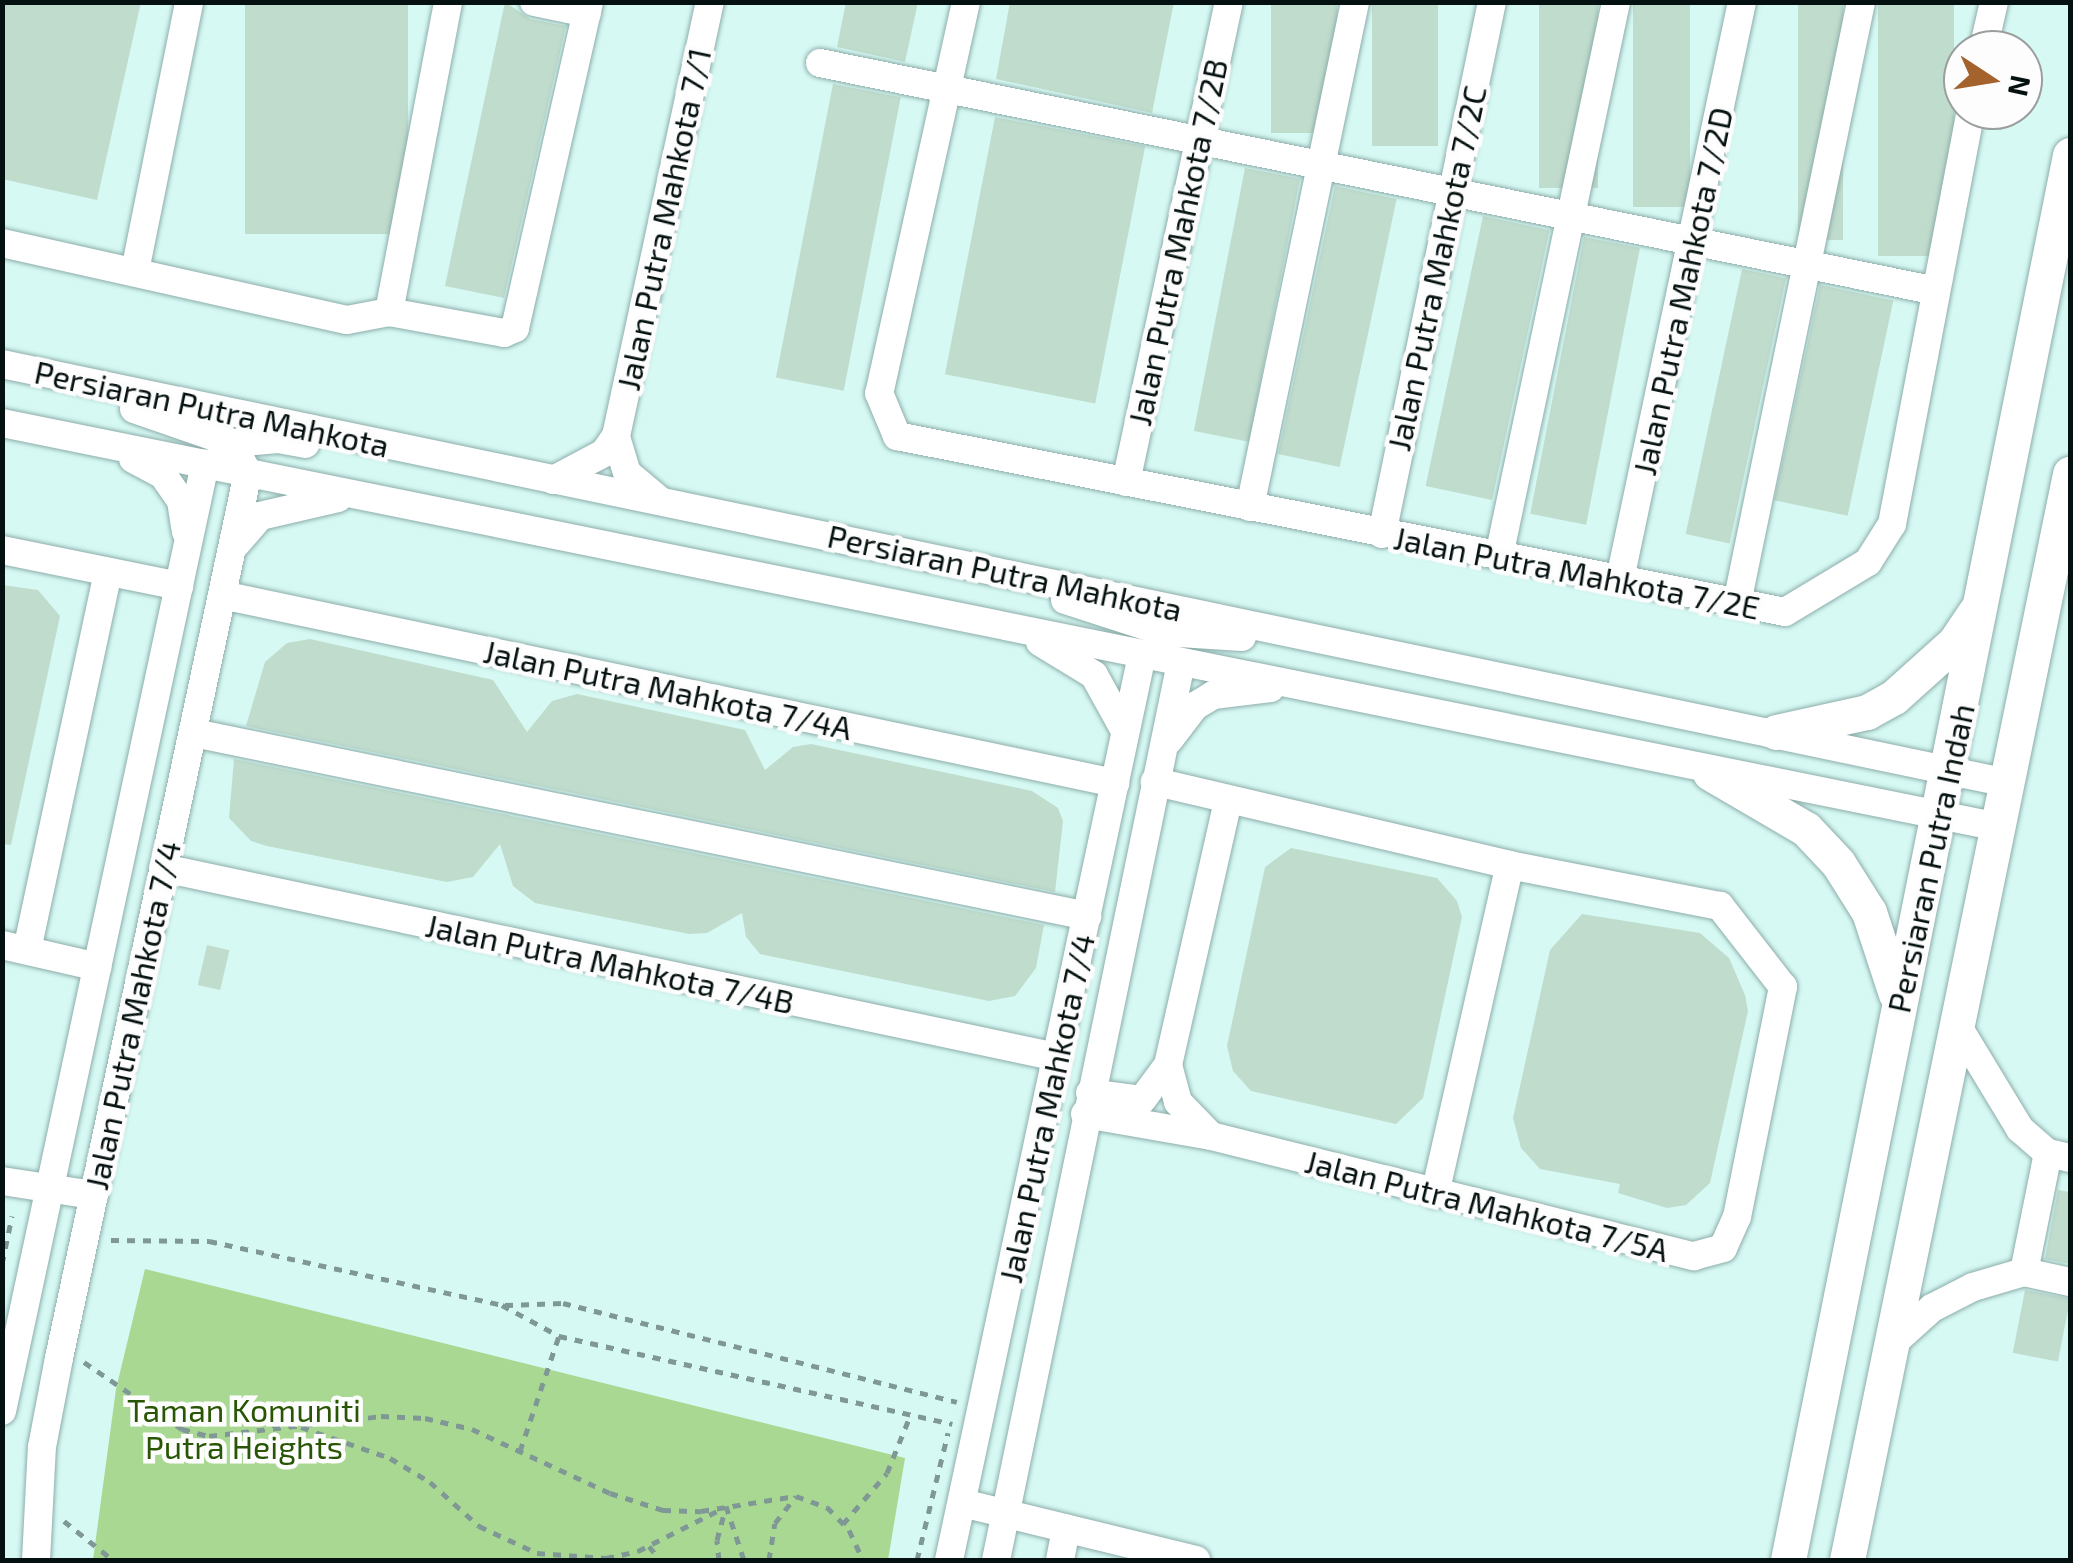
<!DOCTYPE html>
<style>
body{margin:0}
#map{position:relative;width:2073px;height:1563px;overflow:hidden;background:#d6f9f4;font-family:"Exo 2",sans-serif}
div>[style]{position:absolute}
.green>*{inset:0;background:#a9d893}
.building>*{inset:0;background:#c0dccd;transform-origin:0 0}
.path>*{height:5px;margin-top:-2.5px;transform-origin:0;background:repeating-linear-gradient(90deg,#7f9895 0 8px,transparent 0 16px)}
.roads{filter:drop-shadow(0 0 2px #8dadaa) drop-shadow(0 0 2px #8dadaa)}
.minor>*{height:28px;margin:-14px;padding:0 14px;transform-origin:14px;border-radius:14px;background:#fff}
.major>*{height:35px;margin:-17.5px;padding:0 17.5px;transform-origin:17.5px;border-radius:17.5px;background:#fff}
span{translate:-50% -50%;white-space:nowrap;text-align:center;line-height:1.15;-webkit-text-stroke:9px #fdfdfd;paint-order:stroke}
.street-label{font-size:32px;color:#051110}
.park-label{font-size:32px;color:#285604}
.frame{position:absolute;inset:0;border:5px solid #051110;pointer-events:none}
.north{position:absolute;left:1943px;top:30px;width:100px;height:100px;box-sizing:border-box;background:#fdfdfd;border:2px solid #9a9f9e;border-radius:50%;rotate:102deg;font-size:28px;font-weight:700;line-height:40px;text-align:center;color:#051110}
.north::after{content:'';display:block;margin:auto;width:35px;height:45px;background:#a4632d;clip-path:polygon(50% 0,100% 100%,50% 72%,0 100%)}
</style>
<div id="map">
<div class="green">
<div style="clip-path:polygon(145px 1269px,905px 1458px,888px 1560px,93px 1560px,116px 1389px)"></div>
</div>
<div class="building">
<div style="clip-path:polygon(2px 2px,141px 2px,97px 200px,2px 179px)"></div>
<div style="left:245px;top:2px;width:163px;height:232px"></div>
<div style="clip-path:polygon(505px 2px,530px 19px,566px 26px,504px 298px,445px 286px)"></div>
<div style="clip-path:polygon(846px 2px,918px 2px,905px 62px,837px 47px)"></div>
<div style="clip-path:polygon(1010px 2px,1174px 2px,1152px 113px,996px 79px)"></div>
<div style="left:1271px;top:2px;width:66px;height:131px"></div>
<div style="left:1372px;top:2px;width:66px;height:144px"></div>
<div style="left:1539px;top:2px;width:59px;height:186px"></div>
<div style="left:1633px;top:2px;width:57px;height:205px"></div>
<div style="left:1798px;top:2px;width:45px;height:238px"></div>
<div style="left:1878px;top:2px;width:76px;height:254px"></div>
<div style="left:833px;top:84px;width:69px;height:299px;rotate:11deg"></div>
<div style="left:995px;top:117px;width:153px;height:262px;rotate:11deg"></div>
<div style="left:1245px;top:168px;width:56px;height:268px;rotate:11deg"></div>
<div style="left:1335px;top:186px;width:63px;height:274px;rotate:12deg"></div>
<div style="left:1483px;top:216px;width:68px;height:276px;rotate:12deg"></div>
<div style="left:1584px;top:237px;width:57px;height:282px;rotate:11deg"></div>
<div style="left:1742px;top:269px;width:45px;height:271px;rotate:12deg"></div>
<div style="left:1820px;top:285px;width:75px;height:220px;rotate:12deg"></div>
<div style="clip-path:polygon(2px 585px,38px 590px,60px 616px,11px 845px,2px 844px)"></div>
<div style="clip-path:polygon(310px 639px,493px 680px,527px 732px,552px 701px,577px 694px,745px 730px,765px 770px,793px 747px,811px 744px,1032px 791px,1058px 808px,1063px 821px,1055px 892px,246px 726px,265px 662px,287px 643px)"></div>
<div style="clip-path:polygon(234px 759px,1044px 925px,1036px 968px,1015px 996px,989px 1001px,760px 954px,746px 937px,742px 913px,707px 933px,689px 934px,535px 903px,513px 886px,500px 844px,473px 877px,447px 882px,267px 846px,251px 841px,229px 818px)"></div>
<div style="clip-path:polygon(1291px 848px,1437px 878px,1457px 901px,1462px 917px,1423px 1098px,1396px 1124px,1251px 1091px,1233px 1071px,1227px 1046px,1265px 867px)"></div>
<div style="clip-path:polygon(1582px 914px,1700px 933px,1729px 958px,1745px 995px,1748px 1011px,1710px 1183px,1686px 1205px,1667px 1208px,1618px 1193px,1620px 1184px,1540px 1169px,1521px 1148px,1513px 1118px,1550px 950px)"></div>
<div style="left:207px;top:945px;width:23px;height:41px;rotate:13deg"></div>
<div style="clip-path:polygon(2058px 1190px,2070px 1192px,2070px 1264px,2045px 1259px)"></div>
<div style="left:2025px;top:1290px;width:46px;height:64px;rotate:11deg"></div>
</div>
<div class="path">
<div style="left:111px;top:1240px;width:98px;rotate:0.6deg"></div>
<div style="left:209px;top:1241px;width:300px;rotate:12.3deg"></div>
<div style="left:502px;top:1305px;width:65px;rotate:28.5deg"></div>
<div style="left:559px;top:1336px;width:403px;rotate:12.6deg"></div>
<div style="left:2px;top:1264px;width:49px;rotate:-78.2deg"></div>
<div style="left:505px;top:1305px;width:58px;rotate:-2deg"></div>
<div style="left:563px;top:1303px;width:406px;rotate:14.1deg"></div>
<div style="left:84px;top:1362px;width:119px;rotate:34.4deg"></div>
<div style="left:182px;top:1429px;width:28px;rotate:15deg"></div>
<div style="left:209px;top:1436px;width:173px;rotate:-6.6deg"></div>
<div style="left:381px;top:1416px;width:44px;rotate:2.6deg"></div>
<div style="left:425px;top:1418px;width:48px;rotate:13.2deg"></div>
<div style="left:472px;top:1429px;width:152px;rotate:24.9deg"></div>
<div style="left:610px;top:1493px;width:56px;rotate:17.8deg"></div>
<div style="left:663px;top:1510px;width:38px;rotate:2deg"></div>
<div style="left:701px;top:1511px;width:96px;rotate:-9deg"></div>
<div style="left:796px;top:1496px;width:33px;rotate:20deg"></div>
<div style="left:827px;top:1507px;width:32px;rotate:46deg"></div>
<div style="left:849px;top:1530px;width:33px;rotate:65deg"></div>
<div style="left:301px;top:1427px;width:94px;rotate:19.2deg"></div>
<div style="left:390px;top:1458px;width:47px;rotate:31deg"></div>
<div style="left:430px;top:1482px;width:66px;rotate:41.9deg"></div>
<div style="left:479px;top:1526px;width:64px;rotate:25deg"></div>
<div style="left:537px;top:1553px;width:69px;rotate:4.1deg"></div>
<div style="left:606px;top:1558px;width:33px;rotate:-12deg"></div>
<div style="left:638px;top:1551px;width:91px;rotate:-26.8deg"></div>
<div style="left:520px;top:1451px;width:121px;rotate:-71.3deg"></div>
<div style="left:64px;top:1521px;width:63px;rotate:38.5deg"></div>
<div style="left:843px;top:1524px;width:67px;rotate:-49.2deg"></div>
<div style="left:887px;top:1473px;width:61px;rotate:-68deg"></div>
<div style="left:649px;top:1546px;width:18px;rotate:52deg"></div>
<div style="left:719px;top:1560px;width:20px;rotate:-96deg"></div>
<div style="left:717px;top:1540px;width:35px;rotate:-75deg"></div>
<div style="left:726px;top:1506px;width:57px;rotate:71.6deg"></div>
<div style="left:769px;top:1560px;width:37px;rotate:-81deg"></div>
<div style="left:775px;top:1523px;width:34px;rotate:-52deg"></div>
<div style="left:917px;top:1560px;width:131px;rotate:-76.3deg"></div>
</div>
<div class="roads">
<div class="minor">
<div style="left:534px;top:2px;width:54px;rotate:11.7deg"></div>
<div style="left:966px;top:2px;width:401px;rotate:102.5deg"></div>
<div style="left:879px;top:393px;width:47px;rotate:67.3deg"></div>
<div style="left:897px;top:436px;width:905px;rotate:11.21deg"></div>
<div style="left:1785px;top:612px;width:97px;rotate:-31.1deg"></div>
<div style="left:1868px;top:562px;width:45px;rotate:-57.7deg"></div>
<div style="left:1892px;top:524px;width:421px;rotate:-79.2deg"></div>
<div style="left:1983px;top:50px;width:49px;rotate:-77.1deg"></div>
<div style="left:820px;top:63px;width:1135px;rotate:11.54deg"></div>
<div style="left:2px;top:243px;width:353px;rotate:12.6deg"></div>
<div style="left:347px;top:320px;width:43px;rotate:-10.8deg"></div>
<div style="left:389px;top:312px;width:316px;rotate:-79.2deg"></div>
<div style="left:135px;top:271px;width:274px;rotate:-78.6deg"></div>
<div style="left:389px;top:312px;width:117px;rotate:10.3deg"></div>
<div style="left:504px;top:333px;width:12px;rotate:-24deg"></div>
<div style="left:515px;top:328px;width:334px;rotate:-77.2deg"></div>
<div style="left:2px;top:364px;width:2049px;rotate:11.8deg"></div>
<div style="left:134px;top:409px;width:104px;rotate:19.1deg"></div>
<div style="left:232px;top:443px;width:34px;rotate:62deg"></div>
<div style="left:2px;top:423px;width:2036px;rotate:11.44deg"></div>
<div style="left:222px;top:451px;width:13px;rotate:-39deg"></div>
<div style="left:232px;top:443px;width:46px;rotate:-5deg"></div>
<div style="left:278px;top:439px;width:28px;rotate:10deg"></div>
<div style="left:133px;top:459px;width:34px;rotate:28deg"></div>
<div style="left:163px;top:475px;width:32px;rotate:55deg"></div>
<div style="left:181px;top:501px;width:31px;rotate:81deg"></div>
<div style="left:553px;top:480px;width:58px;rotate:-27.9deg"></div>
<div style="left:604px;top:453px;width:21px;rotate:-55deg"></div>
<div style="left:1126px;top:482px;width:491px;rotate:-77.9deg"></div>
<div style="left:658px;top:499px;width:40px;rotate:-140deg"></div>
<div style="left:627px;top:473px;width:39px;rotate:-107deg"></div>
<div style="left:616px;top:436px;width:444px;rotate:-77.8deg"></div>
<div style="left:1250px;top:507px;width:516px;rotate:-78.25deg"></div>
<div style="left:1382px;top:534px;width:543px;rotate:-78.32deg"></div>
<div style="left:236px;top:544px;width:37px;rotate:-49deg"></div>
<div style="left:260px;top:516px;width:80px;rotate:-13deg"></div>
<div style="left:2px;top:550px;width:181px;rotate:11.5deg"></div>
<div style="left:1499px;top:556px;width:566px;rotate:-78.07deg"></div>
<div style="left:1620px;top:579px;width:590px;rotate:-78.06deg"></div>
<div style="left:222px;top:595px;width:913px;rotate:11.89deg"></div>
<div style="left:1065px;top:600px;width:104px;rotate:17.9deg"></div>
<div style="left:1164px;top:632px;width:78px;rotate:3.7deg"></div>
<div style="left:1737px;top:603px;width:614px;rotate:-78.34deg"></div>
<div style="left:1040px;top:642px;width:63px;rotate:31.4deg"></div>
<div style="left:1094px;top:675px;width:64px;rotate:61deg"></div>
<div style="left:194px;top:733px;width:912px;rotate:11.58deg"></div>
<div style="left:1169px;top:740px;width:43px;rotate:-52.6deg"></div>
<div style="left:1195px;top:706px;width:21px;rotate:-31deg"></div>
<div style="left:1213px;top:695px;width:58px;rotate:-6.9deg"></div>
<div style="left:163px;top:868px;width:914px;rotate:11.94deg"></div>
<div style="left:2px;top:945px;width:98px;rotate:12.9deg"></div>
<div style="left:27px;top:950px;width:387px;rotate:-77.9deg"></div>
<div style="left:1957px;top:1025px;width:122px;rotate:58.8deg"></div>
<div style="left:2020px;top:1129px;width:37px;rotate:41deg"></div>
<div style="left:2048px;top:1153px;width:23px;rotate:13deg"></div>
<div style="left:1090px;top:1093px;width:52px;rotate:7.7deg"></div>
<div style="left:1142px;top:1100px;width:44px;rotate:-53.4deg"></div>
<div style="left:1085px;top:1114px;width:128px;rotate:9.9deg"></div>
<div style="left:1211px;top:1136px;width:498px;rotate:14deg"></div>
<div style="left:1694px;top:1256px;width:30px;rotate:-15deg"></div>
<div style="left:1723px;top:1248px;width:34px;rotate:-66deg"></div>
<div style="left:1737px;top:1217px;width:235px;rotate:-78.7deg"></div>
<div style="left:1783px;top:987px;width:103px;rotate:-127.9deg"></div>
<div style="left:1720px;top:906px;width:214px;rotate:-169deg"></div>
<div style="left:1510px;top:865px;width:365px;rotate:-166.8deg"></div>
<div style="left:1210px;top:1135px;width:46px;rotate:-134.1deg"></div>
<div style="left:1178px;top:1102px;width:38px;rotate:-105deg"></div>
<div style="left:1168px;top:1065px;width:271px;rotate:-77.2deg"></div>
<div style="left:2px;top:1181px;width:93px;rotate:8.7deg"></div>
<div style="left:1435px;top:1194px;width:337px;rotate:-77.2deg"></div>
<div style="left:2024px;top:1272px;width:121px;rotate:-78.6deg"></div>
<div style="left:1892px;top:1344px;width:54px;rotate:-42deg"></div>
<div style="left:1932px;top:1308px;width:46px;rotate:-27.1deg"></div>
<div style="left:1973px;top:1287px;width:53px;rotate:-16.4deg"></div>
<div style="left:2024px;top:1272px;width:47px;rotate:12.3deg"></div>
<div style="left:2px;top:1411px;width:969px;rotate:-77.9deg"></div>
<div style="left:962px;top:1503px;width:241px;rotate:13.7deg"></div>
<div style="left:36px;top:1560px;width:113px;rotate:-87deg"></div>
<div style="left:42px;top:1447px;width:91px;rotate:-79.2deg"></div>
<div style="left:59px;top:1358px;width:905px;rotate:-77.95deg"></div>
<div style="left:949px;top:1560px;width:925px;rotate:-77.96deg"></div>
<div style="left:996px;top:1560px;width:916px;rotate:-78.35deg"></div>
<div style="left:1060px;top:1560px;width:32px;rotate:-79deg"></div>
</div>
<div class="major">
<div style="left:1776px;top:732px;width:93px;rotate:-12.4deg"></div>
<div style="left:1867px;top:712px;width:31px;rotate:-29deg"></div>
<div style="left:1894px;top:697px;width:82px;rotate:-42deg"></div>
<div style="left:1955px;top:642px;width:37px;rotate:-56deg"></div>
<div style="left:1710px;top:773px;width:111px;rotate:30.3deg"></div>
<div style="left:1806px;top:829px;width:47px;rotate:46.7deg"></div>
<div style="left:1838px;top:863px;width:58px;rotate:57.7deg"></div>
<div style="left:1869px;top:912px;width:86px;rotate:71.8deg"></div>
<div style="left:1788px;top:1560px;width:1433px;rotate:-78.65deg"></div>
<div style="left:1847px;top:1560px;width:1109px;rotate:-78.4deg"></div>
</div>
</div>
<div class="street-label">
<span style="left:663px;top:219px;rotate:-78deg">Jalan Putra Mahkota 7/1</span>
<span style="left:1177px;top:242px;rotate:-78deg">Jalan Putra Mahkota 7/2B</span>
<span style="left:1436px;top:268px;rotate:-78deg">Jalan Putra Mahkota 7/2C</span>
<span style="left:1682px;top:291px;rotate:-78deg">Jalan Putra Mahkota 7/2D</span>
<span style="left:212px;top:408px;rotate:12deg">Persiaran Putra Mahkota</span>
<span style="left:1005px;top:572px;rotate:12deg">Persiaran Putra Mahkota</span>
<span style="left:1577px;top:572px;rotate:11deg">Jalan Putra Mahkota 7/2E</span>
<span style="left:668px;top:689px;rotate:12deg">Jalan Putra Mahkota 7/4A</span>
<span style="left:1930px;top:858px;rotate:-78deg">Persiaran Putra Indah</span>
<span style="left:610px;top:963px;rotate:12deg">Jalan Putra Mahkota 7/4B</span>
<span style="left:132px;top:1015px;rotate:-78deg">Jalan Putra Mahkota 7/4</span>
<span style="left:1046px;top:1108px;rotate:-78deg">Jalan Putra Mahkota 7/4</span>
<span style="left:1487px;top:1205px;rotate:14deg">Jalan Putra Mahkota 7/5A</span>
</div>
<div class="park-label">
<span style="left:244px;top:1428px">Taman Komuniti<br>Putra Heights</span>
</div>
<div class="frame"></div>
<div class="north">N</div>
</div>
